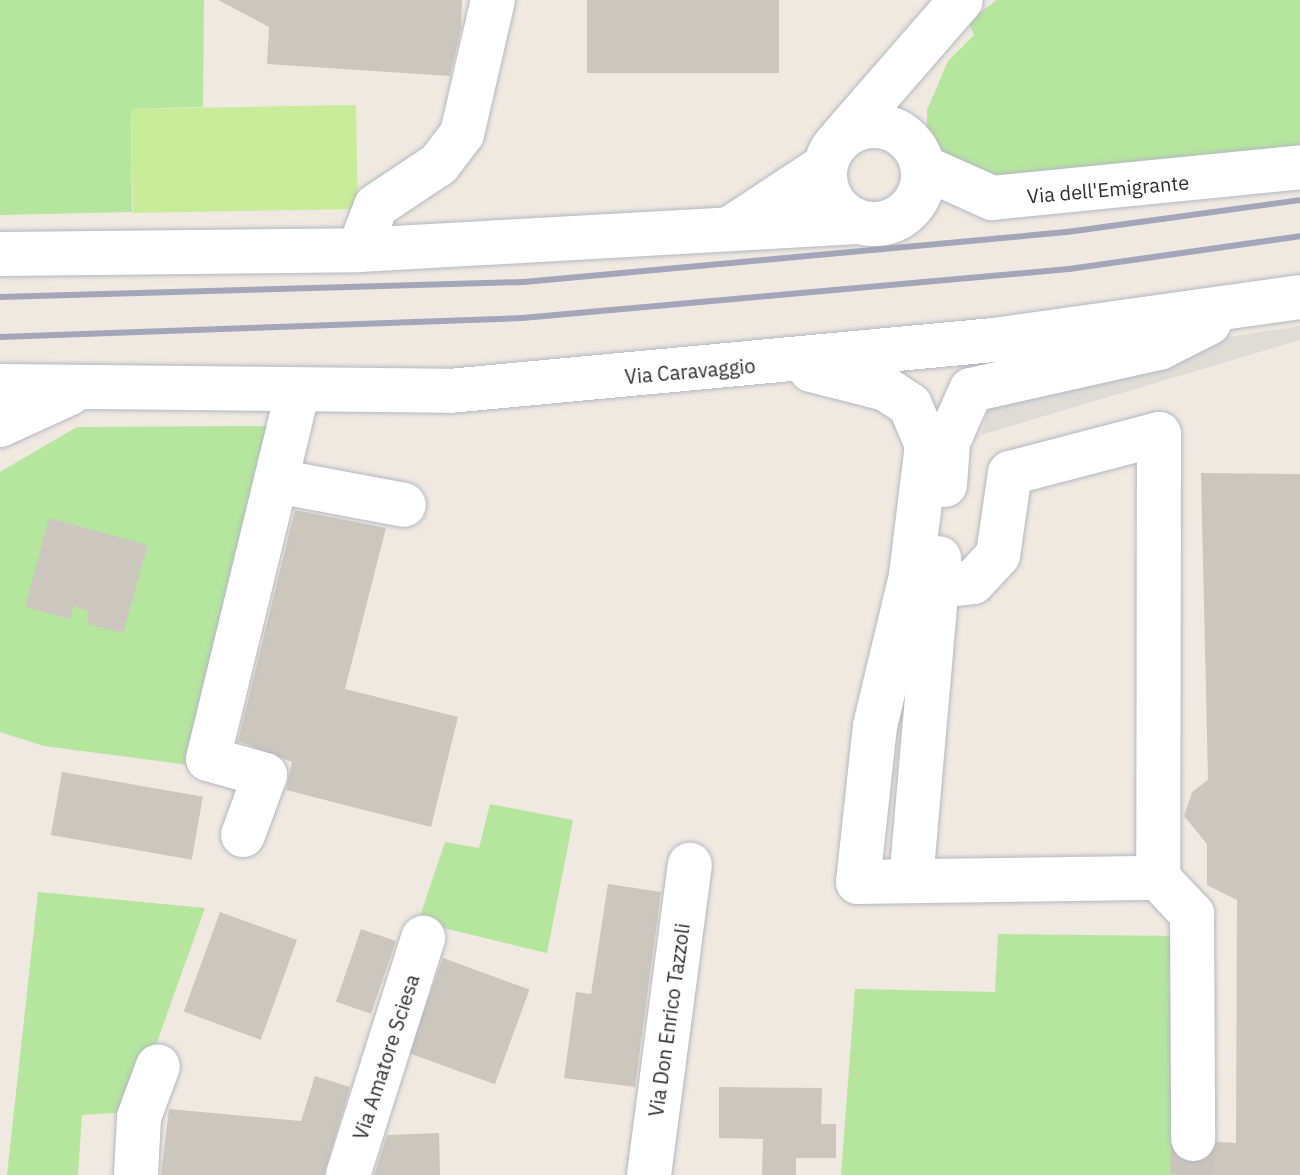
<!DOCTYPE html>
<style>
body{margin:0}
#map{position:relative;width:1300px;height:1175px;overflow:hidden;background:#efe9e1;font-family:"IBM Plex Sans",sans-serif}
div>[style]{position:absolute}
.green>*{inset:0;background:#b6e59e}
.pitch>*{inset:0;background:#c9ec9a;transform-origin:0 0}
.plaza>*{inset:0;background:#dfdcd8}
.building>*{inset:0;background:#cbc7bf;transform-origin:0 0}
.minor-tunnel>*{height:44px;margin-top:-22px;transform-origin:0;background:repeating-linear-gradient(90deg,#c8c4bd 0 44px,transparent 0 66px)}
.roads{filter:drop-shadow(0 0 2px #b4b7c1) drop-shadow(0 0 2px #b4b7c1)}
.minor>*{height:44px;margin:-22px;padding:0 22px;transform-origin:22px;border-radius:22px;background:#fff}
.minor>.ring{margin:-22px;padding:0;box-sizing:content-box;background:none;border:44px solid #fff;border-radius:50%}
.rail>*{height:6px;margin:-3px;padding:0 3px;transform-origin:3px;border-radius:3px;background:#a3a6b8}
span{translate:-50% -50%;white-space:nowrap;text-align:center;line-height:1.15;-webkit-text-stroke:6px #fff;paint-order:stroke}
.street-label{font-size:20px;color:#2e2e2e}
</style>
<div id="map">
<div class="green">
<div style="clip-path:polygon(0 0,204px 0,203px 107px,131px 109px,132px 212px,0 215px)"></div>
<div style="clip-path:polygon(997px 0,1300px 0,1300px 152px,989px 180px,948px 158px,927px 129px,927px 110px,948px 61px,974px 35px,968px 21px)"></div>
<div style="clip-path:polygon(281px 426px,197px 766px,44px 746px,0 732px,0 472px,77px 427px)"></div>
<div style="clip-path:polygon(490px 804px,573px 820px,547px 953px,418px 922px,445px 842px,479px 848px)"></div>
<div style="clip-path:polygon(38px 892px,205px 908px,132px 1112px,82px 1115px,78px 1175px,7px 1175px)"></div>
<div style="clip-path:polygon(998px 934px,1180px 936px,1176px 1175px,841px 1175px,855px 989px,995px 992px)"></div>
</div>
<div class="pitch">
<div style="left:356px;top:105px;width:104px;height:225px;rotate:89deg"></div>
</div>
<div class="plaza">
<div style="clip-path:polygon(1300px 326px,1300px 340px,981px 435px,991px 400px,1216px 339px)"></div>
</div>
<div class="building">
<div style="clip-path:polygon(218px 0,462px 0,461px 29px,450px 76px,267px 64px,269px 27px)"></div>
<div style="left:587px;top:0;width:192px;height:73px"></div>
<div style="clip-path:polygon(1201px 473px,1300px 474px,1300px 1175px,1176px 1175px,1176px 1156px,1194px 1164px,1206px 1160px,1217px 1142px,1236px 1143px,1237px 900px,1207px 885px,1207px 844px,1184px 816px,1192px 792px,1208px 780px)"></div>
<div style="clip-path:polygon(295px 510px,386px 528px,345px 689px,458px 717px,431px 827px,286px 790px,292px 762px,238px 741px)"></div>
<div style="clip-path:polygon(49px 518px,148px 545px,123px 633px,87px 624px,89px 611px,74px 606px,69px 619px,25px 607px)"></div>
<div style="left:62px;top:772px;width:143px;height:64px;rotate:10deg"></div>
<div style="clip-path:polygon(608px 884px,661px 892px,635px 1087px,564px 1078px,576px 992px,591px 994px)"></div>
<div style="left:220px;top:912px;width:82px;height:106px;rotate:20deg"></div>
<div style="left:361px;top:929px;width:37px;height:77px;rotate:19deg"></div>
<div style="left:443px;top:958px;width:92px;height:101px;rotate:20deg"></div>
<div style="clip-path:polygon(315px 1076px,350px 1087px,324px 1175px,161px 1175px,169px 1109px,301px 1121px)"></div>
<div style="clip-path:polygon(719px 1087px,822px 1088px,821px 1124px,836px 1124px,836px 1158px,796px 1158px,796px 1175px,762px 1175px,763px 1139px,719px 1138px)"></div>
<div style="clip-path:polygon(439px 1133px,440px 1175px,374px 1175px,387px 1135px)"></div>
</div>
<div class="minor-tunnel">
<div style="left:1192px;top:1175px;width:36px;rotate:-88deg"></div>
</div>
<div class="roads">
<div class="minor">
<div class="ring" style="left:825px;top:126px;width:54px;height:54px"></div>
<div style="left:842px;top:137px;width:181px;rotate:-49deg"></div>
<div style="left:923px;top:167px;width:76px;rotate:24.2deg"></div>
<div style="left:992px;top:198px;width:310px;rotate:-5.7deg"></div>
<div style="left:734px;top:226px;width:109px;rotate:-33.4deg"></div>
<div style="left:359px;top:250px;width:47px;rotate:-68.9deg"></div>
<div style="left:376px;top:206px;width:76px;rotate:-33.7deg"></div>
<div style="left:439px;top:164px;width:38px;rotate:-53deg"></div>
<div style="left:462px;top:134px;width:138px;rotate:-77deg"></div>
<div style="left:0;top:254px;width:359px;rotate:-0.6deg"></div>
<div style="left:359px;top:250px;width:499px;rotate:-3.2deg"></div>
<div style="left:811px;top:370px;width:77px;rotate:14.2deg"></div>
<div style="left:886px;top:389px;width:29px;rotate:34deg"></div>
<div style="left:910px;top:405px;width:43px;rotate:67deg"></div>
<div style="left:927px;top:445px;width:132px;rotate:97deg"></div>
<div style="left:911px;top:576px;width:154px;rotate:103.5deg"></div>
<div style="left:875px;top:726px;width:157px;rotate:96.2deg"></div>
<div style="left:858px;top:882px;width:300px;rotate:-0.8deg"></div>
<div style="left:0;top:386px;width:449px;rotate:0.6deg"></div>
<div style="left:449px;top:391px;width:547px;rotate:-5.35deg"></div>
<div style="left:994px;top:340px;width:309px;rotate:-8deg"></div>
<div style="left:0;top:425px;width:77px;rotate:-24.6deg"></div>
<div style="left:276px;top:481px;width:130px;rotate:10.6deg"></div>
<div style="left:945px;top:485px;width:43px;rotate:-86deg"></div>
<div style="left:948px;top:442px;width:57px;rotate:-66.1deg"></div>
<div style="left:971px;top:390px;width:193px;rotate:-12.6deg"></div>
<div style="left:1159px;top:348px;width:56px;rotate:-26.6deg"></div>
<div style="left:937px;top:586px;width:36px;rotate:-6deg"></div>
<div style="left:973px;top:582px;width:37px;rotate:-47deg"></div>
<div style="left:998px;top:555px;width:83px;rotate:-81.7deg"></div>
<div style="left:1010px;top:473px;width:154px;rotate:-14.7deg"></div>
<div style="left:1159px;top:434px;width:444px;rotate:90.1deg"></div>
<div style="left:1158px;top:878px;width:50px;rotate:46.6deg"></div>
<div style="left:1192px;top:914px;width:225px;rotate:89.7deg"></div>
<div style="left:243px;top:835px;width:64px;rotate:-69.9deg"></div>
<div style="left:265px;top:775px;width:59px;rotate:-164.3deg"></div>
<div style="left:208px;top:759px;width:379px;rotate:-76.3deg"></div>
<div style="left:911px;top:881px;width:324px;rotate:-85deg"></div>
<div style="left:136px;top:1175px;width:58px;rotate:-87deg"></div>
<div style="left:139px;top:1117px;width:54px;rotate:-69.6deg"></div>
<div style="left:348px;top:1175px;width:249px;rotate:-72.4deg"></div>
<div style="left:649px;top:1175px;width:313px;rotate:-82.5deg"></div>
</div>
</div>
<div class="rail">
<div style="left:0;top:297px;width:524px;rotate:-1.64deg"></div>
<div style="left:524px;top:282px;width:545px;rotate:-5.26deg"></div>
<div style="left:1067px;top:232px;width:235px;rotate:-7.8deg"></div>
<div style="left:0;top:337px;width:522px;rotate:-2.08deg"></div>
<div style="left:522px;top:318px;width:549px;rotate:-5.12deg"></div>
<div style="left:1069px;top:269px;width:233px;rotate:-8.1deg"></div>
</div>
<div class="street-label">
<span style="left:1108px;top:189px;rotate:-5deg">Via dell'Emigrante</span>
<span style="left:690px;top:371px;rotate:-5deg">Via Caravaggio</span>
<span style="left:669px;top:1020px;rotate:-82deg">Via Don Enrico Tazzoli</span>
<span style="left:386px;top:1057px;rotate:-72deg">Via Amatore Sciesa</span>
</div>
</div>
